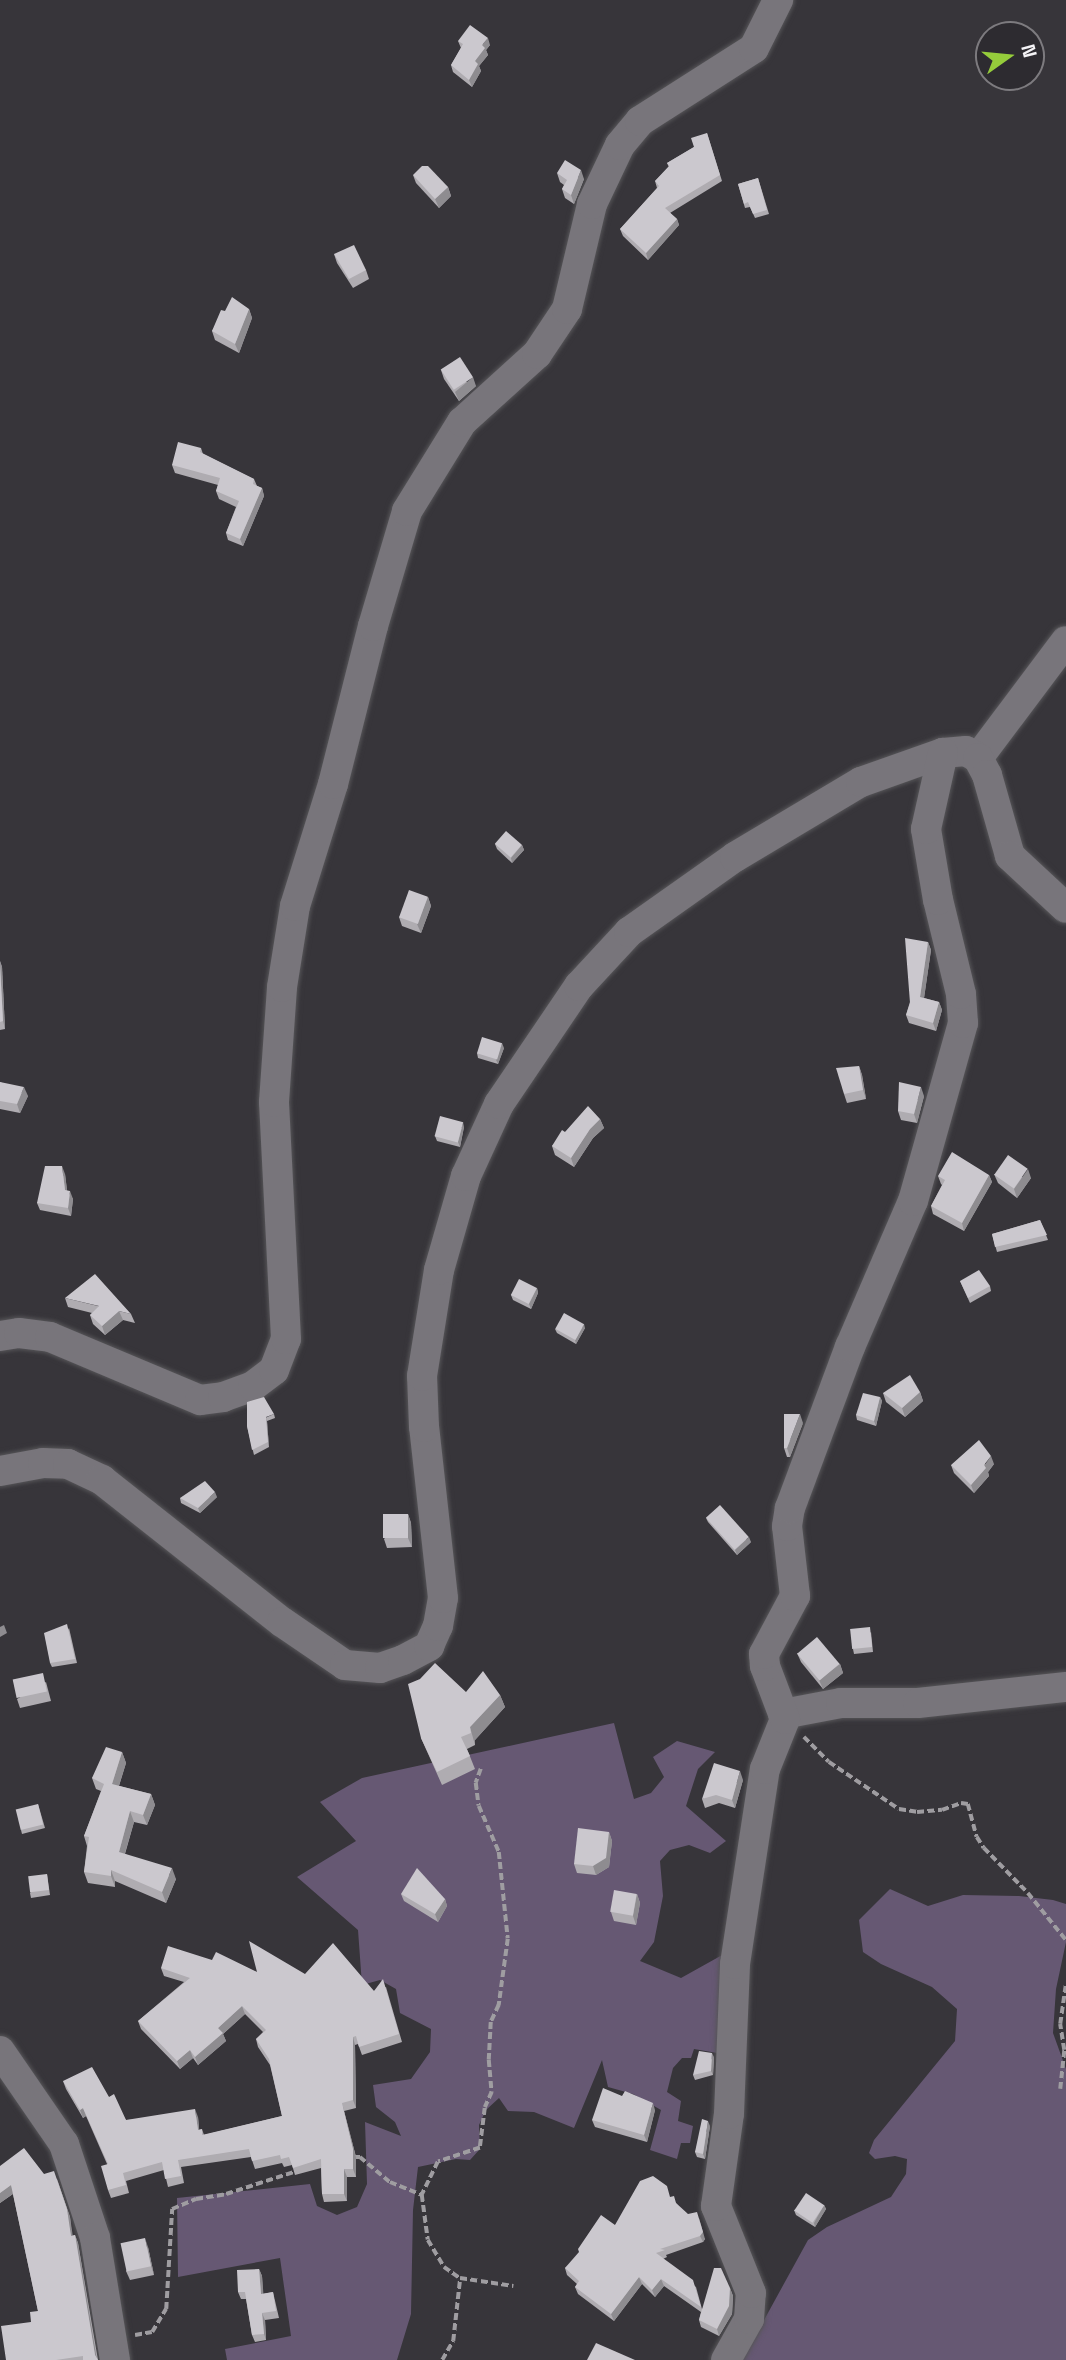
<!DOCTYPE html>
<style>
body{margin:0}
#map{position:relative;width:1066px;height:2360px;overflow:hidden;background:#37353a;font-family:"Space Grotesk",sans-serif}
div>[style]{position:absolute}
.green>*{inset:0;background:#665873}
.path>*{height:3.5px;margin-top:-1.75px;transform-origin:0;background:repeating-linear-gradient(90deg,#9f9da1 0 7px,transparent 0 10.5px)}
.roads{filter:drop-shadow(0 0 2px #565558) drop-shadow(0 0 2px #565558)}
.minor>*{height:30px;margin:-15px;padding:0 15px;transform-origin:15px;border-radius:15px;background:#78757b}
.wall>*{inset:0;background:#afacb1}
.shaded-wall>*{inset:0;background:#8e8c90}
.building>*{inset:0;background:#cbc8ce;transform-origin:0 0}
span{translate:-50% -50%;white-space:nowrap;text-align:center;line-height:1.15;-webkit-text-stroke:7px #2d2b30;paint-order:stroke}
.north{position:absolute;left:975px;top:21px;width:70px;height:70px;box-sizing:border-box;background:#2d2b30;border:2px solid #7d7b7f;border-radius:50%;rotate:75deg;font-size:19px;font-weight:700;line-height:28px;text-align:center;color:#f4f3f6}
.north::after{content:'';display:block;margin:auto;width:24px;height:32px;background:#95cc3b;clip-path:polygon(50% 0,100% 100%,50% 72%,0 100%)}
</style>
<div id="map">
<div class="green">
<div style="clip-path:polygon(614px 1723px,634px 1799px,651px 1793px,664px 1777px,653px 1757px,677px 1741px,715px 1752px,698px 1769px,686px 1806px,726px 1841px,710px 1853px,689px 1845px,670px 1850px,660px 1861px,663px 1896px,654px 1942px,640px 1961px,681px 1978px,724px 1954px,723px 2054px,694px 2049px,691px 2058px,682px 2058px,673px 2068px,667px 2092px,681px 2101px,678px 2121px,693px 2126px,690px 2143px,681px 2143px,677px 2159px,650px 2150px,661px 2110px,633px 2094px,608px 2087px,602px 2060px,574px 2128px,534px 2112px,508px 2111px,499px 2098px,486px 2110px,479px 2125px,480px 2149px,470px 2160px,456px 2159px,418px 2167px,413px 2210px,411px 2314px,397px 2360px,227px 2360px,225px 2349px,291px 2336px,280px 2258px,178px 2277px,177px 2198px,310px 2184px,317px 2206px,337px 2215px,357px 2207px,367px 2184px,365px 2122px,401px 2136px,395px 2122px,376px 2107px,373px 2085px,411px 2079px,430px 2052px,431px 2029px,400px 2013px,396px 1989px,380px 1980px,362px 1985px,358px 1930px,297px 1877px,356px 1841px,320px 1802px,362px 1778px)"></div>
<div style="clip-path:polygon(890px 1889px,928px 1906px,963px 1895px,1019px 1896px,1053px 1900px,1066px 1904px,1066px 1942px,1056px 1989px,1053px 2033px,1066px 2069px,1066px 2360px,742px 2360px,808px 2240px,827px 2227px,891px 2197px,906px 2174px,907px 2159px,895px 2156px,875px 2159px,869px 2153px,874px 2140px,955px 2041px,957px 2009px,932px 1987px,881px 1964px,863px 1952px,859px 1920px)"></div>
</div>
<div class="path">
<div style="left:804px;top:1737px;width:35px;rotate:45deg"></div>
<div style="left:829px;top:1762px;width:84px;rotate:33.9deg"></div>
<div style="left:899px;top:1809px;width:18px;rotate:9deg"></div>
<div style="left:917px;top:1812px;width:25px;rotate:-5deg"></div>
<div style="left:942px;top:1810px;width:20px;rotate:-20deg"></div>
<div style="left:961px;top:1803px;width:7px;rotate:8deg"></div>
<div style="left:968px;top:1804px;width:34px;rotate:75deg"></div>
<div style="left:977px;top:1837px;width:13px;rotate:58deg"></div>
<div style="left:984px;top:1848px;width:63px;rotate:45.6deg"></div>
<div style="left:1028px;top:1893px;width:60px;rotate:51deg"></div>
<div style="left:481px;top:1769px;width:15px;rotate:110deg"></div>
<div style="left:476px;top:1783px;width:23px;rotate:83deg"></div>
<div style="left:479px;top:1806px;width:50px;rotate:66.5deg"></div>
<div style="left:499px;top:1852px;width:87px;rotate:84.1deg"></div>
<div style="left:508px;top:1939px;width:67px;rotate:97.8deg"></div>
<div style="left:499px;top:2005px;width:19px;rotate:115deg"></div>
<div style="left:491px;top:2022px;width:38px;rotate:93deg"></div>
<div style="left:489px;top:2060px;width:32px;rotate:85deg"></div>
<div style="left:492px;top:2092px;width:17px;rotate:114deg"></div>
<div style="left:485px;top:2108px;width:40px;rotate:97.1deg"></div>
<div style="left:480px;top:2148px;width:44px;rotate:161.6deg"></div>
<div style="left:438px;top:2162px;width:37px;rotate:116deg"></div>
<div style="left:422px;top:2195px;width:45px;rotate:82.4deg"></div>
<div style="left:428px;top:2240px;width:31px;rotate:59deg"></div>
<div style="left:444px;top:2267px;width:19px;rotate:35deg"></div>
<div style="left:460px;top:2278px;width:54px;rotate:8.6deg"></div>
<div style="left:1060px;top:2089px;width:39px;rotate:-84deg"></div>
<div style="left:1064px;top:2050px;width:26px;rotate:-99deg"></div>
<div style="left:1060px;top:2024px;width:42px;rotate:-81.9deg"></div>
<div style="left:355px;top:2157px;width:5px"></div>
<div style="left:360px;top:2157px;width:39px;rotate:40deg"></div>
<div style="left:390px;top:2182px;width:35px;rotate:22deg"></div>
<div style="left:135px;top:2335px;width:17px;rotate:-10deg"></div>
<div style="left:152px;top:2332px;width:27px;rotate:-59deg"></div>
<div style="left:166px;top:2309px;width:100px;rotate:-86.6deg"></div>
<div style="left:172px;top:2209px;width:26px;rotate:-23deg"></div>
<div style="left:196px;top:2199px;width:30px;rotate:-9deg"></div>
<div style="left:226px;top:2194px;width:75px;rotate:-17.9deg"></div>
<div style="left:442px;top:2360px;width:22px;rotate:-60deg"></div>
<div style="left:453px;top:2341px;width:63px;rotate:-83.7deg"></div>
</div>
<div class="roads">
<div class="minor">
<div style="left:978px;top:758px;width:146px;rotate:-53.1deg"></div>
<div style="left:0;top:1336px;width:19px;rotate:-9deg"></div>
<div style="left:19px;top:1333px;width:31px;rotate:7deg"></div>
<div style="left:50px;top:1337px;width:163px;rotate:22.8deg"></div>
<div style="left:200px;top:1400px;width:23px;rotate:-7deg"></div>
<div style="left:223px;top:1397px;width:32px;rotate:-20deg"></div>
<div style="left:253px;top:1386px;width:26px;rotate:-37deg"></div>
<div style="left:274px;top:1370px;width:33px;rotate:-69deg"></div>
<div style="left:286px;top:1339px;width:237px;rotate:-92.9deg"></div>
<div style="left:274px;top:1102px;width:115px;rotate:-86deg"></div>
<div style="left:282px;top:987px;width:82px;rotate:-80.9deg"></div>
<div style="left:295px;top:906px;width:128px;rotate:-72.7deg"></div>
<div style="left:333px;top:784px;width:163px;rotate:-75.8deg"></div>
<div style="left:373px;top:626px;width:120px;rotate:-73.5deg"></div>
<div style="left:407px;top:511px;width:105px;rotate:-58.3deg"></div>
<div style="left:462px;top:422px;width:101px;rotate:-42.2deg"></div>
<div style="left:537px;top:354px;width:54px;rotate:-56.3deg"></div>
<div style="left:567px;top:309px;width:108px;rotate:-76.6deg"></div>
<div style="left:592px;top:204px;width:65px;rotate:-64.6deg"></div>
<div style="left:620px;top:145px;width:31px;rotate:-50deg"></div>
<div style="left:640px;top:121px;width:135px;rotate:-32.6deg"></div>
<div style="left:754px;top:48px;width:54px;rotate:-63.4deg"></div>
<div style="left:0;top:1471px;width:44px;rotate:-10.5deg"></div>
<div style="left:43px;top:1463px;width:25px;rotate:2deg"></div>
<div style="left:68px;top:1464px;width:38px;rotate:25deg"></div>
<div style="left:102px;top:1480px;width:229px;rotate:38.3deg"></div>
<div style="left:282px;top:1622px;width:76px;rotate:34.3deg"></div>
<div style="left:345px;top:1665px;width:35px;rotate:5deg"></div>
<div style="left:380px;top:1668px;width:24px;rotate:-19deg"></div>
<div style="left:403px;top:1660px;width:30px;rotate:-28deg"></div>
<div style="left:429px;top:1646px;width:22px;rotate:-66deg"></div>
<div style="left:438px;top:1626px;width:28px;rotate:-80deg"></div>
<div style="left:443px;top:1598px;width:172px;rotate:-96.3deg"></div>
<div style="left:424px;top:1427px;width:51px;rotate:-92.2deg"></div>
<div style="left:422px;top:1376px;width:107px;rotate:-80.9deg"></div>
<div style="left:439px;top:1270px;width:98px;rotate:-74deg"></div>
<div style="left:466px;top:1176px;width:79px;rotate:-65.4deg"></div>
<div style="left:499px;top:1104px;width:143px;rotate:-55.9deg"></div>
<div style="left:579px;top:986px;width:74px;rotate:-47.2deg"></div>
<div style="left:629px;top:932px;width:130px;rotate:-35.3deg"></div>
<div style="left:735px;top:857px;width:147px;rotate:-30.8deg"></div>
<div style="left:861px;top:782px;width:87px;rotate:-19.5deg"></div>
<div style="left:943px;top:753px;width:23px;rotate:-5deg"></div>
<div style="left:966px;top:751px;width:14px;rotate:30deg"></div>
<div style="left:978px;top:758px;width:19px;rotate:62deg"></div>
<div style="left:987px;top:775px;width:84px;rotate:74.1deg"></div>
<div style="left:1010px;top:856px;width:76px;rotate:42.9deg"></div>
<div style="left:783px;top:1714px;width:59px;rotate:-10.7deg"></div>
<div style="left:841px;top:1703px;width:77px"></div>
<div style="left:918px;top:1703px;width:149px;rotate:-6.2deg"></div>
<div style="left:0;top:2051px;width:113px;rotate:55.5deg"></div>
<div style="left:64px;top:2144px;width:99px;rotate:71.7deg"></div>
<div style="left:95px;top:2238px;width:124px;rotate:80.7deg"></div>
<div style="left:726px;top:2360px;width:47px;rotate:-60.7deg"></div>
<div style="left:749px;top:2319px;width:26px;rotate:-86deg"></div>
<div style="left:751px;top:2293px;width:94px;rotate:-111.9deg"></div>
<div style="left:716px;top:2206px;width:93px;rotate:-82deg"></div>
<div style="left:729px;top:2114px;width:150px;rotate:-87.7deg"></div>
<div style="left:735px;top:1964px;width:197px;rotate:-81.3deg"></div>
<div style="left:765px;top:1769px;width:54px;rotate:-68.2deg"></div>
<div style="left:785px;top:1719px;width:57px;rotate:-110.7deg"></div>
<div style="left:765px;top:1666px;width:12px;rotate:-95deg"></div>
<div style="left:764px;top:1654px;width:66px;rotate:-61.9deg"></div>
<div style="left:795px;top:1596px;width:70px;rotate:-96.5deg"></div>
<div style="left:787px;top:1526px;width:18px;rotate:-81deg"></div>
<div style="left:790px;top:1508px;width:172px;rotate:-69.6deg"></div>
<div style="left:850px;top:1347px;width:159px;rotate:-66.7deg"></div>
<div style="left:913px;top:1201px;width:185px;rotate:-74.3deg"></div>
<div style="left:963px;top:1023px;width:29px;rotate:-94deg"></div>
<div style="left:961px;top:994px;width:97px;rotate:-103.7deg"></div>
<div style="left:938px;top:900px;width:72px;rotate:-99.6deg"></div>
<div style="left:926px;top:829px;width:78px;rotate:-77.4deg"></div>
</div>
</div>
<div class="wall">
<div style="clip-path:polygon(458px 41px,490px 45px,486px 50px,488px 55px,479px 66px,481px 71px,472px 87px,453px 72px,451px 65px,461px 48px)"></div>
<div style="clip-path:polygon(707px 133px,722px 181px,670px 213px,677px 219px,679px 225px,648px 260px,623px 236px,620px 229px,657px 188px,655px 181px,669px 167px,667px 163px,694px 147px)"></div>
<div style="clip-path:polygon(557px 173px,584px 179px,574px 204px,565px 198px,562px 189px,564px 185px,560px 182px)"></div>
<div style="clip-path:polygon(413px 175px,448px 187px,451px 196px,439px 208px,416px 183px)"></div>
<div style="clip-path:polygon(758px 178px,769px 214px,755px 218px,750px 207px,745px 208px,738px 184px)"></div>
<div style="clip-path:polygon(334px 254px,366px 270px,369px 279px,353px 288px,337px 263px)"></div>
<div style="clip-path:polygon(249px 309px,252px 318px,239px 353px,215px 340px,212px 331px,225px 311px)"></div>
<div style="clip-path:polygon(441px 370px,476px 386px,459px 401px,444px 379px)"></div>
<div style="clip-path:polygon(201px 448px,203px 454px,254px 479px,257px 486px,262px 488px,264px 496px,243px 546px,228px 540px,226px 533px,236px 507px,219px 499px,216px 491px,218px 485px,175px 473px,172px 465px)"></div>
<div style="clip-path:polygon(495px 844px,522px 845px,524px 850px,512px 863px,497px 849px)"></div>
<div style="clip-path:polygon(428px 897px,431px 906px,421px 933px,402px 926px,399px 917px)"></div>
<div style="clip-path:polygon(928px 942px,931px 950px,924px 998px,939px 1002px,942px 1010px,936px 1031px,909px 1023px,906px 1015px)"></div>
<div style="clip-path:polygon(0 961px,2px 967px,5px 1029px,0 1030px)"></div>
<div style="clip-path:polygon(504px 1048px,498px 1064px,478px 1058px,477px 1053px)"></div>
<div style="clip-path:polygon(859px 1066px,862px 1075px,866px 1099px,847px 1103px,844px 1094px)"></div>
<div style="clip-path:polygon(0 1082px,28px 1096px,20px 1113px,0 1109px)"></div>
<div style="clip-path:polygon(924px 1096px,917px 1123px,901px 1120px,898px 1111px)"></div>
<div style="clip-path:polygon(600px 1119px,604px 1128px,593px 1138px,574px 1167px,555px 1155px,552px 1146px,565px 1132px)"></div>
<div style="clip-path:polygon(464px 1127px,460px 1147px,437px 1141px,435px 1136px)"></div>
<div style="clip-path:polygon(65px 1174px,67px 1191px,73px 1199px,71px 1216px,40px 1210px,37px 1203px)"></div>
<div style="clip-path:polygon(994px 1174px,1031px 1178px,1017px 1198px,998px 1183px)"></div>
<div style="clip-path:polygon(989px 1175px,992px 1182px,964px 1231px,933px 1214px,931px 1206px,942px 1185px,941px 1184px,938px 1176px)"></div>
<div style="clip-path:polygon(1040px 1220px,1048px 1240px,997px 1252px,992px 1234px)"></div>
<div style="clip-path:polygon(960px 1281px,990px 1286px,991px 1291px,970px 1303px)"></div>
<div style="clip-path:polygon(537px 1288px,538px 1293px,531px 1309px,513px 1300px,511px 1295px)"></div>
<div style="clip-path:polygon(65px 1298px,131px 1314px,135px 1323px,123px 1320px,105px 1335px,93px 1324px,90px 1315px,92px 1313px,68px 1307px)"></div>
<div style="clip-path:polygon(585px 1328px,576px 1344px,557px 1333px,555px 1329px)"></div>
<div style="clip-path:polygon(920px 1392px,923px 1401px,905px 1417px,886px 1402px,883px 1393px)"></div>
<div style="clip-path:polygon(880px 1397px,882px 1401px,876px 1426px,857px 1420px,856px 1415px)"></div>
<div style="clip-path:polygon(274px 1414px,275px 1418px,267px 1421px,269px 1447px,254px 1455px,247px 1426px)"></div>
<div style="clip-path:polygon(803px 1423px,790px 1457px,787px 1457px,784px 1448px)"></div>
<div style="clip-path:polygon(994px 1464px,988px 1472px,989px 1476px,974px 1493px,954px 1473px,951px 1465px)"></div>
<div style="clip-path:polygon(217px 1497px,200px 1513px,181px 1503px,180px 1498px)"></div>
<div style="clip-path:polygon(408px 1514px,411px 1523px,412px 1547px,387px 1548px,384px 1539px)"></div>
<div style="clip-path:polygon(706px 1518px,751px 1542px,737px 1555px,708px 1522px)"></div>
<div style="clip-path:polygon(69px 1628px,77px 1663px,52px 1667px,50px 1663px)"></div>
<div style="clip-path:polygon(871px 1632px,873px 1652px,854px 1654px,853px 1649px)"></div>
<div style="clip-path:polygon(797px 1653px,840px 1664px,843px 1673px,823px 1689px,801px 1662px)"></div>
<div style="clip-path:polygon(46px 1682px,51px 1701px,20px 1708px,17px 1699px)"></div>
<div style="clip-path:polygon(466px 1692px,500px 1695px,505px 1707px,475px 1740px,475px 1745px,467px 1749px,475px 1769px,442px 1785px,421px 1738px)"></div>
<div style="clip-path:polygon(122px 1752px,126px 1763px,119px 1786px,151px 1794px,155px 1805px,147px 1825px,134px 1822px,125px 1854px,176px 1879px,166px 1903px,115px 1881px,115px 1887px,88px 1883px,84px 1872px,87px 1846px,84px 1836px,101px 1791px,96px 1789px,92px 1778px)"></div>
<div style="clip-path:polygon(743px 1780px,735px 1808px,719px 1803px,705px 1808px,702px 1799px)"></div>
<div style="clip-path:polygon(38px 1804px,45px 1828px,22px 1834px,21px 1830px)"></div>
<div style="clip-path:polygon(609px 1832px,612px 1841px,609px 1867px,596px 1875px,577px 1873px,574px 1864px)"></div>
<div style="clip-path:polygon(47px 1874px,50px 1895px,31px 1898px,30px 1893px)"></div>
<div style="clip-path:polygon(401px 1894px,445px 1899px,447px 1906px,438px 1922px,404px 1901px)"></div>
<div style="clip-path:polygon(637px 1894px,640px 1903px,636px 1925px,614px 1921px,611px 1912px)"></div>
<div style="clip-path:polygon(212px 1960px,257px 1972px,305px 1974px,374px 1991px,386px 1987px,402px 2042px,362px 2055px,358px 2044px,355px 2045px,356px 2108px,344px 2111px,356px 2157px,356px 2177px,347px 2177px,347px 2201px,324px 2202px,322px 2194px,321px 2168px,295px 2175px,292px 2165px,284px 2167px,282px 2163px,255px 2169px,251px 2157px,181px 2167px,184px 2183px,168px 2187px,164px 2170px,126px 2181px,129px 2193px,111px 2198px,108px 2190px,107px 2164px,86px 2116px,83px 2118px,66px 2089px,63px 2081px,109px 2097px,126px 2120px,198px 2117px,199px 2130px,202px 2129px,204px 2135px,282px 2116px,270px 2065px,258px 2047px,256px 2039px,263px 2032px,245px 2014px,223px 2034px,226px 2041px,198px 2065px,193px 2058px,180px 2069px,141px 2029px,138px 2021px,184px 1982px,164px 1976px,161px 1968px)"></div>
<div style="clip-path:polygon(714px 2057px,713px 2075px,695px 2080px,693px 2075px)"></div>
<div style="clip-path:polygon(655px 2110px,647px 2142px,595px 2127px,592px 2120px)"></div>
<div style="clip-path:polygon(710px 2126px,705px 2159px,697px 2157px,695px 2152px)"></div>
<div style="clip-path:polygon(0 2166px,44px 2174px,57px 2179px,70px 2217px,72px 2236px,75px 2235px,78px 2243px,98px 2360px,6px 2360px,38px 2311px,13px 2194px,0 2203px)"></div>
<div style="clip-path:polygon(671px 2197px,705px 2239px,703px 2242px,666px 2255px,667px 2257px,663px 2259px,696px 2287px,702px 2309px,730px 2288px,733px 2296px,732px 2314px,719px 2336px,701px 2327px,699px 2320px,701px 2312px,664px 2286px,655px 2297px,642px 2284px,614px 2321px,578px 2294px,575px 2287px,577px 2284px,567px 2275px,565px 2268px,615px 2225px)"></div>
<div style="clip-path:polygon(824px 2205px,826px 2209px,815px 2227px,796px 2215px,794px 2210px)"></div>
<div style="clip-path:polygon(148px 2247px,154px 2275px,130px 2280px,126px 2271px)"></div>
<div style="clip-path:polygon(259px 2269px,262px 2276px,263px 2294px,273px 2292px,279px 2318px,265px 2320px,266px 2340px,255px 2342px,252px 2335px,246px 2299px,241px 2299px,238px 2292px)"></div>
</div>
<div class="shaded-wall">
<div style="clip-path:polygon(488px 38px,490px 45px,486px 50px,488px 55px,479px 66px,481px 71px,472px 87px,469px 80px,475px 61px,482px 45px)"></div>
<div style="clip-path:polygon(581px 170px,584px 179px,574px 204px,571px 195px)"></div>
<div style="clip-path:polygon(448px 187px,451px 196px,439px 208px,435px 199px)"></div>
<div style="clip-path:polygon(677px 219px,679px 225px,648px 260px,646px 253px)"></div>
<div style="clip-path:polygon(249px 309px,252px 318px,239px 353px,235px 344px)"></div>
<div style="clip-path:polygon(473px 377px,476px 386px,459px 401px,455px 392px)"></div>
<div style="clip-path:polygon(262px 488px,264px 496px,243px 546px,240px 539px)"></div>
<div style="clip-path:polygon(522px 845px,524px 850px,512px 863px,511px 858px)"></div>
<div style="clip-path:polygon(428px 897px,431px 906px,421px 933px,417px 924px)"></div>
<div style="clip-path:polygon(928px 942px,931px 950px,923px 1005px,920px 997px)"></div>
<div style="clip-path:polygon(0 961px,2px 967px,5px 1029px,3px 1021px)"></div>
<div style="clip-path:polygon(939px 1002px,942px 1010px,936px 1031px,933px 1023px)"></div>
<div style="clip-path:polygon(502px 1043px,504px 1048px,498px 1064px,496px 1060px)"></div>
<div style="clip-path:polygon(859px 1066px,862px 1075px,866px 1099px,863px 1090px)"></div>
<div style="clip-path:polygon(24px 1087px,28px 1096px,20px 1113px,17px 1104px)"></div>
<div style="clip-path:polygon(921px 1087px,924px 1096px,917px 1123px,914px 1114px)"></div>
<div style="clip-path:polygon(600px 1119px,604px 1128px,593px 1138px,574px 1167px,571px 1158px,590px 1129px)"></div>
<div style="clip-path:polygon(463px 1122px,464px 1127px,460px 1147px,458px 1142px)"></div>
<div style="clip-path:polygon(62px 1166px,65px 1174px,68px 1197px,65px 1190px)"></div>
<div style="clip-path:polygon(1028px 1169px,1031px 1178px,1017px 1198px,1014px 1189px)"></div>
<div style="clip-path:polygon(989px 1175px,992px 1182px,964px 1231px,962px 1223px)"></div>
<div style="clip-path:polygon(70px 1191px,73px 1199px,71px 1216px,68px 1208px)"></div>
<div style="clip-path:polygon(537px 1288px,538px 1293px,531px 1309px,529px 1304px)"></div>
<div style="clip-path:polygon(119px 1311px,123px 1320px,105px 1335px,102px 1326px)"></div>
<div style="clip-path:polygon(584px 1324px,585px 1328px,576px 1344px,575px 1340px)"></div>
<div style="clip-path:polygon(920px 1392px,923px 1401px,905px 1417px,902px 1408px)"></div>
<div style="clip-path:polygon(880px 1397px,882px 1401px,876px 1426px,874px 1421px)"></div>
<div style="clip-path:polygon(800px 1414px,803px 1423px,790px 1457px,787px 1448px)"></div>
<div style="clip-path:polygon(266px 1417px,267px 1421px,269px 1447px,268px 1442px)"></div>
<div style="clip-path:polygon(991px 1456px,994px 1464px,988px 1472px,989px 1476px,974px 1493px,971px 1485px)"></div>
<div style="clip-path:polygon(215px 1492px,217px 1497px,200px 1513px,198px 1508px)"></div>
<div style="clip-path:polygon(408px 1514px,411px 1523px,412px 1547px,408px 1538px)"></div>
<div style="clip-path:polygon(749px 1537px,751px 1542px,737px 1555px,735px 1550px)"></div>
<div style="clip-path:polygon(4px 1625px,7px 1633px,0 1637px,0 1627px)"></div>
<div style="clip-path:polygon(840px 1664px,843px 1673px,823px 1689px,819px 1680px)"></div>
<div style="clip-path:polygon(500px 1695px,505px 1707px,475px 1740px,475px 1745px,470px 1727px)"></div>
<div style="clip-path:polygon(122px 1752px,126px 1763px,116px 1795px,112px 1784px)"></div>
<div style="clip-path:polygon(740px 1771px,743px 1780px,735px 1808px,732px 1800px)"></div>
<div style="clip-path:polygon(151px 1794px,155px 1805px,147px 1825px,143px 1815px)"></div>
<div style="clip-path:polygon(130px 1811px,134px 1822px,122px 1863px,119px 1852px)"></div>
<div style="clip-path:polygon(609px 1832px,612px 1841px,609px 1867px,596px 1875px,593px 1866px)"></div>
<div style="clip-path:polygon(172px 1868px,176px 1879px,166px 1903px,162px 1892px)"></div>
<div style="clip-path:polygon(111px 1870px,115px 1881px,115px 1887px,111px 1876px)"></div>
<div style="clip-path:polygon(637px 1894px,640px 1903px,636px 1925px,633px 1916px)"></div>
<div style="clip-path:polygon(445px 1899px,447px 1906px,438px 1922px,435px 1914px)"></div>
<div style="clip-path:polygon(242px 2006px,245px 2014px,223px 2034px,226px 2041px,198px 2065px,195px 2057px,218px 2028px)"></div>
<div style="clip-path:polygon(353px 2037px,355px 2045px,356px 2108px,353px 2100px)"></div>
<div style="clip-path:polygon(190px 2050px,193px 2058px,180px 2069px,177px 2061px)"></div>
<div style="clip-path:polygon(712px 2053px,714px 2057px,713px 2075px,711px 2071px)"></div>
<div style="clip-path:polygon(342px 2103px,356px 2157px,356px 2177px,353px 2169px)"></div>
<div style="clip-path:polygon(653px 2103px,655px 2110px,647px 2142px,644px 2135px)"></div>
<div style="clip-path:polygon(83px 2108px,86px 2116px,83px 2118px,80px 2110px)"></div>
<div style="clip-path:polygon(195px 2109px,198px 2117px,200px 2138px,198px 2130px)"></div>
<div style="clip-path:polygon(708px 2121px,710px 2126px,705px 2159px,703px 2154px)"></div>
<div style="clip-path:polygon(344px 2169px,347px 2177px,347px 2201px,344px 2194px)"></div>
<div style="clip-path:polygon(57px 2179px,70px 2217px,74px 2244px,71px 2236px)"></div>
<div style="clip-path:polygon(11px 2185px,14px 2193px,0 2203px,0 2193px)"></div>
<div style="clip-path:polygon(824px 2205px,826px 2209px,815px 2227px,814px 2223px)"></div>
<div style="clip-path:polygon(699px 2218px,705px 2239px,703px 2242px,700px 2236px)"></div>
<div style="clip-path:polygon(75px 2235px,78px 2243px,97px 2360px,95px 2355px)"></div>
<div style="clip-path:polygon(145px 2238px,148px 2247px,154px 2275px,151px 2266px)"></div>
<div style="clip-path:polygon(259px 2269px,262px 2276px,264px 2301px,261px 2294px)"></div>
<div style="clip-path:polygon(639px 2277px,642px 2284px,614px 2321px,611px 2314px)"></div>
<div style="clip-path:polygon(661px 2279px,664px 2286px,655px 2297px,652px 2290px)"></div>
<div style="clip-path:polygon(730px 2288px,733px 2296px,732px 2314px,719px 2336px,717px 2329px)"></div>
<div style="clip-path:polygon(262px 2313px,265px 2320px,266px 2340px,264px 2334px)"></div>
</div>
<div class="building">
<div style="clip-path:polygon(470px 25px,488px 38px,482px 45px,485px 48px,475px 61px,478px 64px,469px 80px,451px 65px,463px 44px,458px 41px)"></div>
<div style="clip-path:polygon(707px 133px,720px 175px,665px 208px,677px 219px,646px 253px,620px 229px,659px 186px,655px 181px,669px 166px,667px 163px,694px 147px,691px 138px)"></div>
<div style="clip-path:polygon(565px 160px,581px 170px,571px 195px,562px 189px,567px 180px,557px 173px)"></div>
<div style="clip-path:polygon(422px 166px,428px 166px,448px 187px,435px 199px,413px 175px)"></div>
<div style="clip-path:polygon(758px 178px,767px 210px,753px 214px,748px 202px,744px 204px,738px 184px)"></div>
<div style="clip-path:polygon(354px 245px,366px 270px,349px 279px,334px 254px)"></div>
<div style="clip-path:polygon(232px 297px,249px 309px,235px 344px,212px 331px,221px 310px,225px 311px)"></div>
<div style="left:460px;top:357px;width:24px;height:23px;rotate:57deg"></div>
<div style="clip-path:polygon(178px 442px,201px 448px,200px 452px,254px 479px,253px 484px,262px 488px,240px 539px,226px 533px,239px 501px,216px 491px,220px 478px,172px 465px)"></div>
<div style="left:506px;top:831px;width:21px;height:17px;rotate:41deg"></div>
<div style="left:409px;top:890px;width:20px;height:29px;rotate:20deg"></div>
<div style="clip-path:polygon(905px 938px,928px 942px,920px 997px,939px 1002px,933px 1023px,906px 1015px,910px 1003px)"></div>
<div style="clip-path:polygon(0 967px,3px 1021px,0 1022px)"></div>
<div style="left:482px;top:1037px;width:21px;height:17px;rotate:17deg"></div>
<div style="clip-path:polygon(859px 1066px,863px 1090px,844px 1094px,836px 1068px)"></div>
<div style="clip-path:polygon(0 1082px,24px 1087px,17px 1104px,0 1101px)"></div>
<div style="clip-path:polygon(899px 1082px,921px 1087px,914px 1114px,898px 1111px)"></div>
<div style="clip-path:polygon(588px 1106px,600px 1119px,590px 1129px,571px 1158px,552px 1146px,562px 1130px,565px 1132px)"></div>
<div style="left:440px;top:1116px;width:24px;height:21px;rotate:15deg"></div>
<div style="clip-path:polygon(952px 1152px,989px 1175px,962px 1223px,931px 1206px,945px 1180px,938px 1176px)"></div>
<div style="left:1008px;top:1155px;width:24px;height:24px;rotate:35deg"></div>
<div style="clip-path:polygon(45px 1166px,62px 1166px,65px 1190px,70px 1191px,68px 1208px,37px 1203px)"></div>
<div style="clip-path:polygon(1040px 1220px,1047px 1235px,995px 1247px,992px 1234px)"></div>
<div style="clip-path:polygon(979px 1270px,990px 1286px,968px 1298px,960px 1281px)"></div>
<div style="clip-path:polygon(95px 1274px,131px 1314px,119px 1311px,102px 1326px,90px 1315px,99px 1306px,65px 1298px)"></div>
<div style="left:519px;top:1279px;width:20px;height:18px;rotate:27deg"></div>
<div style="left:564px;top:1313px;width:23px;height:18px;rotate:29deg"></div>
<div style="clip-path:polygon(910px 1375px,920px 1392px,902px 1408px,883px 1393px)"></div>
<div style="clip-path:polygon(863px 1393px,880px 1397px,874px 1421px,856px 1415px)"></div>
<div style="clip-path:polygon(264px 1397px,274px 1414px,266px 1417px,268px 1442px,252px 1450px,247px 1426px,247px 1402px)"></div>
<div style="clip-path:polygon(784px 1414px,800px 1414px,787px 1448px,784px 1448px)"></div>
<div style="clip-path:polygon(979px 1440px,991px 1456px,984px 1465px,986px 1468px,971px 1485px,951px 1465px)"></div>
<div style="clip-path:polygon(205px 1481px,215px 1492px,198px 1508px,180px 1498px)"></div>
<div style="left:720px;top:1505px;width:43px;height:19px;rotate:48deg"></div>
<div style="left:408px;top:1514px;width:24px;height:25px;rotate:90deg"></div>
<div style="clip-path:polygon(67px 1624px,75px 1659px,50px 1663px,44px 1633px)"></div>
<div style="left:870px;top:1627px;width:20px;height:20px;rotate:84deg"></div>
<div style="left:817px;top:1637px;width:35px;height:26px;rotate:50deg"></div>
<div style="clip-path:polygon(435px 1663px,466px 1692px,483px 1671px,500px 1695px,470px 1727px,471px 1733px,461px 1737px,470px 1756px,437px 1772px,421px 1738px,408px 1684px,420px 1679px)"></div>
<div style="left:43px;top:1673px;width:19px;height:31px;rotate:78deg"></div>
<div style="clip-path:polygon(106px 1747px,122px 1752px,112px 1784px,151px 1794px,143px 1815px,130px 1811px,119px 1852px,172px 1868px,162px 1892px,111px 1870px,111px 1876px,84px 1872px,89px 1837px,84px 1836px,104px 1784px,92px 1778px)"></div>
<div style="clip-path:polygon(714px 1763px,740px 1771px,732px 1800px,716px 1795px,702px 1799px)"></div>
<div style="left:38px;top:1804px;width:21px;height:23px;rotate:76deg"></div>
<div style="clip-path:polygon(578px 1828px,609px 1832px,606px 1858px,593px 1866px,574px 1864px)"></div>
<div style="clip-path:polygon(417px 1868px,445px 1899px,435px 1914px,401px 1894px)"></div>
<div style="left:47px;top:1874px;width:16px;height:19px;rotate:83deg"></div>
<div style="left:614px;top:1890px;width:23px;height:22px;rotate:10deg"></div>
<div style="clip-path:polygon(249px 1941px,305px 1974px,333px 1943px,374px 1991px,383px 1979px,399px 2034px,359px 2047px,356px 2036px,353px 2037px,353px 2100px,342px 2103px,353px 2149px,353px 2169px,344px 2169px,344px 2194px,322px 2194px,321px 2159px,293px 2168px,289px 2157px,281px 2159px,280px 2155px,252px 2161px,249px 2149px,178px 2160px,181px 2176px,165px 2179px,162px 2162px,123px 2173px,126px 2185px,108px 2190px,101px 2166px,108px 2164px,83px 2108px,80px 2110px,63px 2081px,92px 2067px,109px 2097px,114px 2094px,126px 2120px,195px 2109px,198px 2130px,202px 2129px,202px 2135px,282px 2116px,269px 2059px,256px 2039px,266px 2030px,242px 2006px,218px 2028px,223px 2033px,195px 2057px,190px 2050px,177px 2061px,138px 2021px,190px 1978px,161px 1968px,168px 1946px,212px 1960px,216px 1952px,257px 1972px)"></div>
<div style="clip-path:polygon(699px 2051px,712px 2053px,711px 2071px,693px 2075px)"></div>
<div style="clip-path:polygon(603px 2088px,622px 2096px,625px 2091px,653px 2103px,644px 2135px,592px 2120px)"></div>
<div style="clip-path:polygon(702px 2119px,708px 2121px,703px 2154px,695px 2152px)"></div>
<div style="clip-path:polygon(24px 2148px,44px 2174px,54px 2171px,67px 2209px,71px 2236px,75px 2235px,95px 2355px,98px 2360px,83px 2360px,83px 2356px,56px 2360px,6px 2360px,1px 2326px,31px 2322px,30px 2312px,38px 2311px,11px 2185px,0 2193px,0 2166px)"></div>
<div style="clip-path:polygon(653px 2176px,667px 2186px,670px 2197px,674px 2196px,676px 2203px,688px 2214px,697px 2212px,703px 2232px,700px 2236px,660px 2249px,665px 2250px,656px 2253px,693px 2280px,701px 2307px,661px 2279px,652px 2290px,639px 2277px,611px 2314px,575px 2287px,579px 2281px,565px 2268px,579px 2252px,578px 2249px,601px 2215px,615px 2225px,640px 2181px)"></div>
<div style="left:806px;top:2193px;width:22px;height:21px;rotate:34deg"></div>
<div style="left:145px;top:2238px;width:29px;height:25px;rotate:78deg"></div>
<div style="clip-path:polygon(714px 2268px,721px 2268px,730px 2288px,729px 2306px,717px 2329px,699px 2320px)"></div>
<div style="clip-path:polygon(259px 2269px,261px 2294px,273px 2292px,276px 2311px,262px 2313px,264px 2334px,252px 2335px,245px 2292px,238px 2292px,237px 2270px)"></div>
<div style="clip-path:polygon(596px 2343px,635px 2360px,587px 2360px)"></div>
</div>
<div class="north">N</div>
</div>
